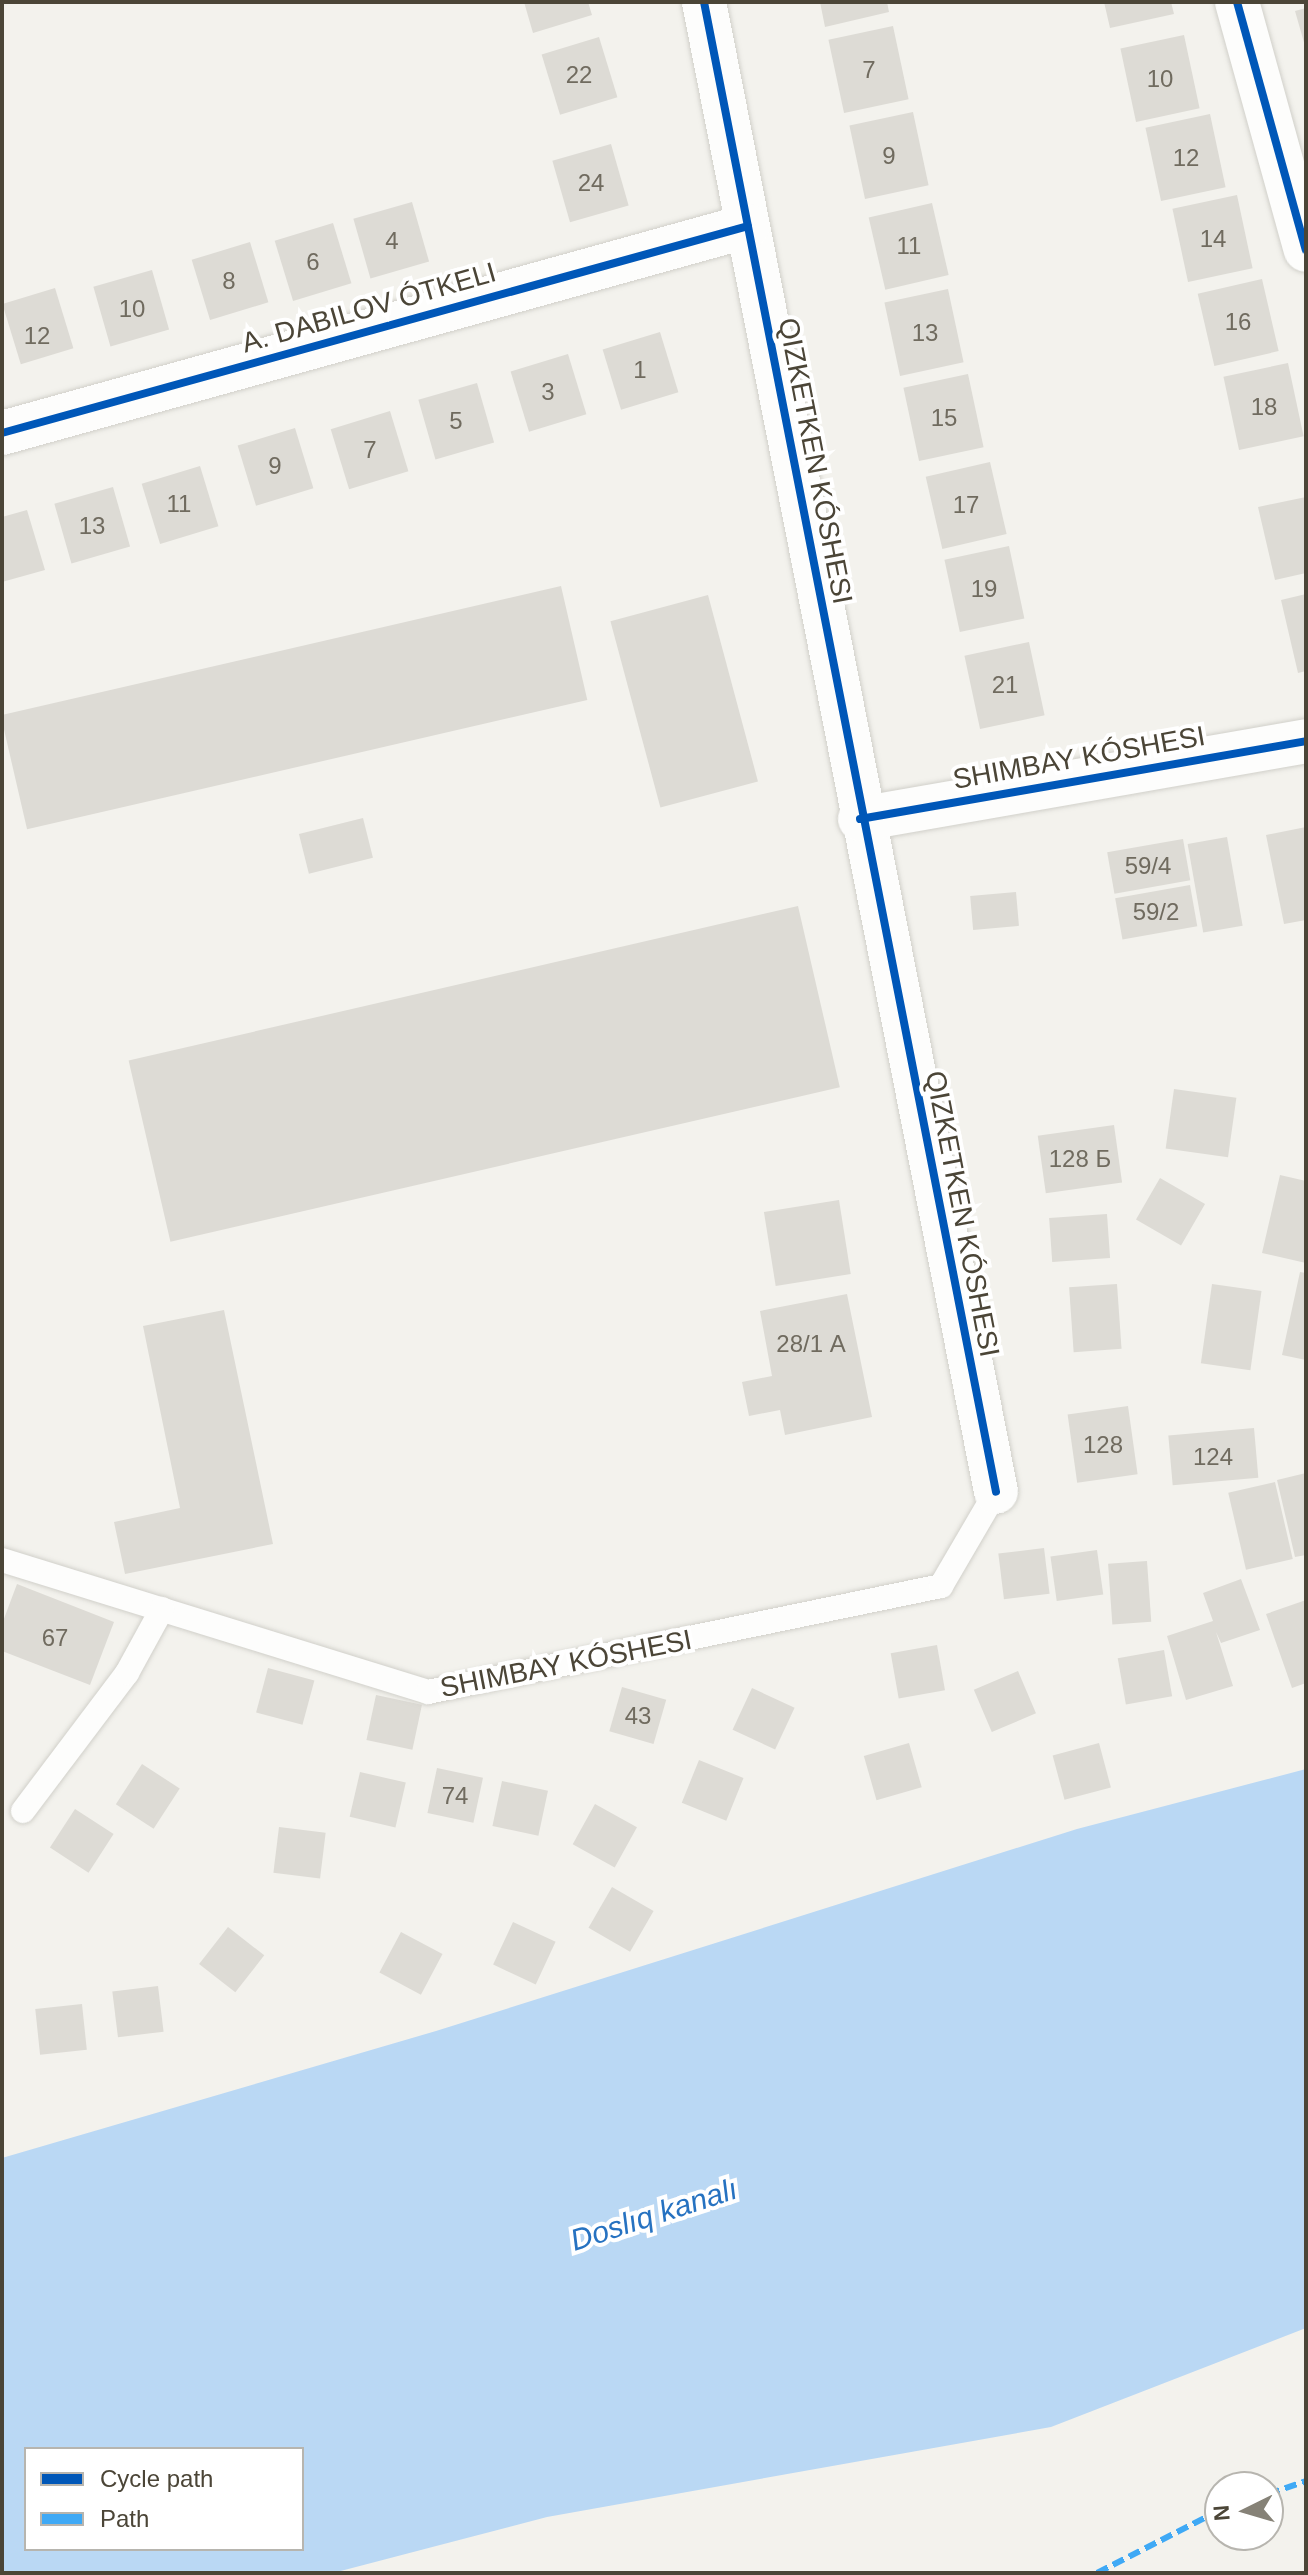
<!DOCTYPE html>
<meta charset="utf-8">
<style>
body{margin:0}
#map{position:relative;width:1308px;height:2575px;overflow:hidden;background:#f3f2ed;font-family:Arial,sans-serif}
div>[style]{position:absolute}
.water>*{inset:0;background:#bad8f4}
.building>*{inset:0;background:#dddbd5;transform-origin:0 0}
.roads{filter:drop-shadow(0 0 2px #d1d0ca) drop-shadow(0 0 2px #d1d0ca)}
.service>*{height:24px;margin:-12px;padding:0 12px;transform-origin:12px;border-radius:12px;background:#fdfdfc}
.minor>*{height:44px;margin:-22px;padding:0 22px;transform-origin:22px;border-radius:22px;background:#fdfdfc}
.quiet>*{height:6px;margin-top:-3px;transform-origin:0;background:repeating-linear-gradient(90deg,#3fa9f5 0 12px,transparent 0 18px)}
.cycleway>*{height:8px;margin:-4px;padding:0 4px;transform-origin:4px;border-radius:4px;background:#0057b8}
span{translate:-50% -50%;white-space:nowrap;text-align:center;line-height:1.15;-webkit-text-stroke:8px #fff;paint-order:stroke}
.number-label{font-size:24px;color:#706b5f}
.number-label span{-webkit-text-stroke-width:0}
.street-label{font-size:28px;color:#4b4537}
.water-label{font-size:30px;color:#2672c1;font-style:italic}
.frame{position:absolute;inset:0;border:4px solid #4b4537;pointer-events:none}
.legend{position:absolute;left:24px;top:2447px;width:280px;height:104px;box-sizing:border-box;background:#fff;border:2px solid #b7b5af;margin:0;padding:10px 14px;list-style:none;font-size:24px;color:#4b4537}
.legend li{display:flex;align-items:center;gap:16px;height:40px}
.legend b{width:40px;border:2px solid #b7b5af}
.north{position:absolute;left:1204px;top:2471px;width:80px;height:80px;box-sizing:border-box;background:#fff;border:2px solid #b7b5af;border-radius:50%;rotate:265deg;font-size:22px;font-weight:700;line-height:32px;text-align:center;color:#4b4537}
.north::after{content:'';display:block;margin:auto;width:28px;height:36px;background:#868277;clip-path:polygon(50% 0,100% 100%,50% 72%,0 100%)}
</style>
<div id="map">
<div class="water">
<div style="clip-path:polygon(evenodd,1306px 1769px,1306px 2328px,1051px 2427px,547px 2517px,333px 2573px,2px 2573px,2px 2158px,436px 2031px,1077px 1829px,1306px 1769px,26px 2449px,302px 2449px,302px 2549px,26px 2549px,26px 2449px)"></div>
</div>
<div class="building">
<div style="clip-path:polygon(524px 2px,588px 2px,592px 15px,533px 33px)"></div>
<div style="clip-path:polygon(820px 2px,887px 2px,889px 12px,825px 27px)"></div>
<div style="clip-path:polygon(1104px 2px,1171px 2px,1174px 14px,1110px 28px)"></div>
<div style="clip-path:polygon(1306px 8px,1306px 46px,1305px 46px,1295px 11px)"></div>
<div style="left:893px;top:26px;width:75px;height:66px;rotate:78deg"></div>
<div style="left:1184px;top:35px;width:75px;height:65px;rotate:78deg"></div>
<div style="left:599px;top:37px;width:63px;height:60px;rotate:73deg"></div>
<div style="left:913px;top:112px;width:75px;height:65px;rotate:78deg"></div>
<div style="left:1210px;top:114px;width:75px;height:66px;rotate:78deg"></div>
<div style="left:611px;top:144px;width:64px;height:61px;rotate:74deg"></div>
<div style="left:1237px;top:195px;width:75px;height:66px;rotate:78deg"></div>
<div style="left:412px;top:202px;width:62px;height:61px;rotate:74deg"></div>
<div style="left:932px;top:203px;width:74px;height:65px;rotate:77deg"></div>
<div style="left:333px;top:223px;width:63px;height:61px;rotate:73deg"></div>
<div style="left:250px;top:242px;width:63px;height:61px;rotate:73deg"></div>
<div style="left:152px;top:270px;width:62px;height:61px;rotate:74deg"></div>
<div style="left:1262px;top:279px;width:74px;height:66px;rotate:77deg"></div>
<div style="left:55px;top:288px;width:63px;height:55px;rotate:73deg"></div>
<div style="left:948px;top:289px;width:75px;height:65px;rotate:78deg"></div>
<div style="left:660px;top:332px;width:63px;height:60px;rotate:73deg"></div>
<div style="left:568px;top:354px;width:63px;height:60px;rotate:73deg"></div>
<div style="left:1288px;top:363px;width:75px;height:66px;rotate:78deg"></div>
<div style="left:968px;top:374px;width:75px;height:66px;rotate:78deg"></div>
<div style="left:477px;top:383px;width:62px;height:61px;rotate:74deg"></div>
<div style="left:390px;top:411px;width:63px;height:62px;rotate:73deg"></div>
<div style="left:295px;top:428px;width:63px;height:60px;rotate:73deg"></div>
<div style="left:990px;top:462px;width:74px;height:66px;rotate:77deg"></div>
<div style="left:200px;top:466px;width:63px;height:61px;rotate:73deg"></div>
<div style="left:113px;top:487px;width:62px;height:61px;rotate:74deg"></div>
<div style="clip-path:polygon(1306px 497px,1306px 573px,1275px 580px,1258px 507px)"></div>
<div style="clip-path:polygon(27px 510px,45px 570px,2px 582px,2px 517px)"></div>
<div style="left:1009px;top:546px;width:74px;height:66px;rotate:78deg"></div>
<div style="left:561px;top:586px;width:117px;height:575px;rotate:77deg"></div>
<div style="clip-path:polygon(1306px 594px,1306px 671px,1298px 673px,1281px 600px)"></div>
<div style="left:708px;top:595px;width:193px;height:101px;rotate:75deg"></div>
<div style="left:1029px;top:642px;width:75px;height:66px;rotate:78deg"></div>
<div style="left:363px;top:818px;width:41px;height:66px;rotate:76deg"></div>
<div style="clip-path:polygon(1306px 827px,1306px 920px,1284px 924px,1266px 835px)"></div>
<div style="left:1227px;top:837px;width:90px;height:40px;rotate:80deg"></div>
<div style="left:1183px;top:839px;width:42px;height:77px;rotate:80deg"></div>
<div style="left:1190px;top:885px;width:42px;height:76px;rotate:80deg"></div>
<div style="left:1016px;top:892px;width:34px;height:46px;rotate:85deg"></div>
<div style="left:798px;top:906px;width:186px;height:687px;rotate:77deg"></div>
<div style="left:1174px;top:1089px;width:63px;height:60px;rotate:8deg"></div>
<div style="left:1114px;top:1125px;width:58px;height:77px;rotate:82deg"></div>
<div style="clip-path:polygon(1280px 1175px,1306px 1181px,1306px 1263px,1262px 1253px)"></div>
<div style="left:1160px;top:1178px;width:52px;height:48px;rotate:30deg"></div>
<div style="left:839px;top:1200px;width:75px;height:76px;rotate:81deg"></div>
<div style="left:1107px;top:1214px;width:44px;height:58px;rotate:86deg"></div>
<div style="clip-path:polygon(1300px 1272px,1306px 1273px,1306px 1360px,1282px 1355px)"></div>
<div style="left:1117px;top:1284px;width:65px;height:48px;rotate:86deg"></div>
<div style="left:1212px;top:1284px;width:50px;height:80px;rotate:8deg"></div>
<div style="clip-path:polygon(847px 1294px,872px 1417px,785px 1435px,780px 1410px,749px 1416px,742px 1382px,772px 1376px,760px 1311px)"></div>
<div style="clip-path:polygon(224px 1310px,273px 1544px,125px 1574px,114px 1522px,180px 1508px,143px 1326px)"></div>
<div style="left:1128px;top:1406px;width:69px;height:61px;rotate:82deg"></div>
<div style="left:1254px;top:1428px;width:50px;height:86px;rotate:85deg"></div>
<div style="clip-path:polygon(1306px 1473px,1306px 1555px,1295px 1557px,1277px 1480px)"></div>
<div style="left:1275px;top:1482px;width:79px;height:48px;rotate:77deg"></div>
<div style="left:1044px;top:1548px;width:46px;height:46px;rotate:83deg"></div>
<div style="left:1097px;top:1550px;width:45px;height:47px;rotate:82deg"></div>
<div style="left:1147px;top:1561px;width:61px;height:39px;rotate:86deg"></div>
<div style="clip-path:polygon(1241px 1579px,1260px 1630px,1221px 1643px,1216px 1632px,1233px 1686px,1186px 1700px,1167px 1636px,1213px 1621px,1203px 1593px)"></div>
<div style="clip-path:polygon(17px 1584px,114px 1622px,90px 1685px,2px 1651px,2px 1624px)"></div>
<div style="clip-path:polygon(1306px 1600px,1306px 1683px,1292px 1688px,1266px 1614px)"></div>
<div style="left:937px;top:1645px;width:46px;height:47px;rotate:80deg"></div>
<div style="left:1164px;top:1650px;width:47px;height:47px;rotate:80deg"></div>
<div style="left:268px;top:1668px;width:48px;height:46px;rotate:15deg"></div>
<div style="left:1018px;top:1671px;width:46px;height:48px;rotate:67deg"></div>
<div style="left:622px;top:1687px;width:46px;height:46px;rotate:16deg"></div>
<div style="left:752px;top:1688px;width:47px;height:46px;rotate:25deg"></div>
<div style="left:376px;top:1695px;width:47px;height:46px;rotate:12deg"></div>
<div style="left:909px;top:1743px;width:46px;height:47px;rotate:74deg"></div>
<div style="left:1099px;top:1743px;width:46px;height:48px;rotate:75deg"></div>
<div style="left:699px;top:1760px;width:48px;height:46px;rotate:22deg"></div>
<div style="left:142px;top:1764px;width:45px;height:48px;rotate:33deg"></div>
<div style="left:437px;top:1768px;width:47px;height:46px;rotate:12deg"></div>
<div style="left:360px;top:1772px;width:47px;height:46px;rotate:13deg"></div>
<div style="left:502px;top:1781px;width:47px;height:46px;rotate:12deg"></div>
<div style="left:595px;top:1804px;width:48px;height:46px;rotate:29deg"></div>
<div style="left:75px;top:1809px;width:46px;height:46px;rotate:33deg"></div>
<div style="left:279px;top:1827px;width:47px;height:46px;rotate:7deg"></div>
<div style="left:612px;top:1887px;width:48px;height:47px;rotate:30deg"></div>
<div style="left:513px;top:1922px;width:47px;height:47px;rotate:25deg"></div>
<div style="left:228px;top:1927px;width:46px;height:47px;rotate:38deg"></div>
<div style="left:401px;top:1932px;width:47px;height:46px;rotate:28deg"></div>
<div style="left:158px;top:1986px;width:46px;height:46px;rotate:83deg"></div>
<div style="left:82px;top:2004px;width:46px;height:47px;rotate:84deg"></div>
</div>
<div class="roads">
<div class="service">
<div style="left:2px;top:1560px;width:446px;rotate:17.2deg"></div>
<div style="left:428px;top:1692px;width:524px;rotate:-11.67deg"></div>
<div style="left:941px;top:1586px;width:109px;rotate:-59.7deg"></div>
<div style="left:23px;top:1811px;width:173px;rotate:-53deg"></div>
<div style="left:127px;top:1673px;width:73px;rotate:-61.3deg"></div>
</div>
<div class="minor">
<div style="left:704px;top:2px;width:1518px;rotate:78.91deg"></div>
<div style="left:1237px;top:2px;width:257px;rotate:74.5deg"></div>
<div style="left:2px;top:433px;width:774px;rotate:-15.51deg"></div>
<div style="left:860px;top:819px;width:453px;rotate:-9.9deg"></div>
</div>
</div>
<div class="quiet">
<div style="left:1268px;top:2494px;width:40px;rotate:-18.9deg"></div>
<div style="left:1097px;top:2573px;width:138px;rotate:-27.1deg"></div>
</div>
<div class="cycleway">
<div style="left:704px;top:2px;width:1518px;rotate:78.91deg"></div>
<div style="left:1237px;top:2px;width:257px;rotate:74.5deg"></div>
<div style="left:2px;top:433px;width:774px;rotate:-15.51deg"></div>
<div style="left:860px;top:819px;width:453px;rotate:-9.9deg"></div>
</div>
<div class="number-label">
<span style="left:869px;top:70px">7</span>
<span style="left:579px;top:75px">22</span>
<span style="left:1160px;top:79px">10</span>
<span style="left:889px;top:156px">9</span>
<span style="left:1186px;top:158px">12</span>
<span style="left:591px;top:183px">24</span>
<span style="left:1213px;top:239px">14</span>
<span style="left:392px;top:241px">4</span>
<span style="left:909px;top:246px">11</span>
<span style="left:313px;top:262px">6</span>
<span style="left:229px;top:281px">8</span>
<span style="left:132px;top:309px">10</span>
<span style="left:1238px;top:322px">16</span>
<span style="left:925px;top:333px">13</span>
<span style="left:37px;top:336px">12</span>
<span style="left:640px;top:370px">1</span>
<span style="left:548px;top:392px">3</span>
<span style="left:1264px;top:407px">18</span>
<span style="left:944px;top:418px">15</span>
<span style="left:456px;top:421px">5</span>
<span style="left:370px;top:450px">7</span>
<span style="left:275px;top:466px">9</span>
<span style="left:179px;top:504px">11</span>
<span style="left:966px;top:505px">17</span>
<span style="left:92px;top:526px">13</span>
<span style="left:984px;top:589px">19</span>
<span style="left:1005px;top:685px">21</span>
<span style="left:1148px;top:866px">59/4</span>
<span style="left:1156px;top:912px">59/2</span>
<span style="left:1080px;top:1159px">128 Б</span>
<span style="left:811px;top:1344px">28/1 А</span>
<span style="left:1103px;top:1445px">128</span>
<span style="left:1213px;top:1457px">124</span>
<span style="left:55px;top:1638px">67</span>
<span style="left:638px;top:1716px">43</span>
<span style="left:455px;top:1796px">74</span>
</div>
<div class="street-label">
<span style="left:369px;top:308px;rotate:-16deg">A. DABILOV ÓTKELI</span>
<span style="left:815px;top:461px;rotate:79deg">QIZKETKEN KÓSHESI</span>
<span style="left:1079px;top:758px;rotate:-10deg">SHIMBAY KÓSHESI</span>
<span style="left:962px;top:1214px;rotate:79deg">QIZKETKEN KÓSHESI</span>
<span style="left:566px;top:1664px;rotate:-11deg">SHIMBAY KÓSHESI</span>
</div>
<div class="water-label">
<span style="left:654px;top:2215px;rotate:-18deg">Doslıq kanalı</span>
</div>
<div class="frame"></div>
<ul class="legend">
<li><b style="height:10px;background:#0057b8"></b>Cycle path</li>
<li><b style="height:10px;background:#3fa9f5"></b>Path</li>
</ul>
<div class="north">N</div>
</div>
